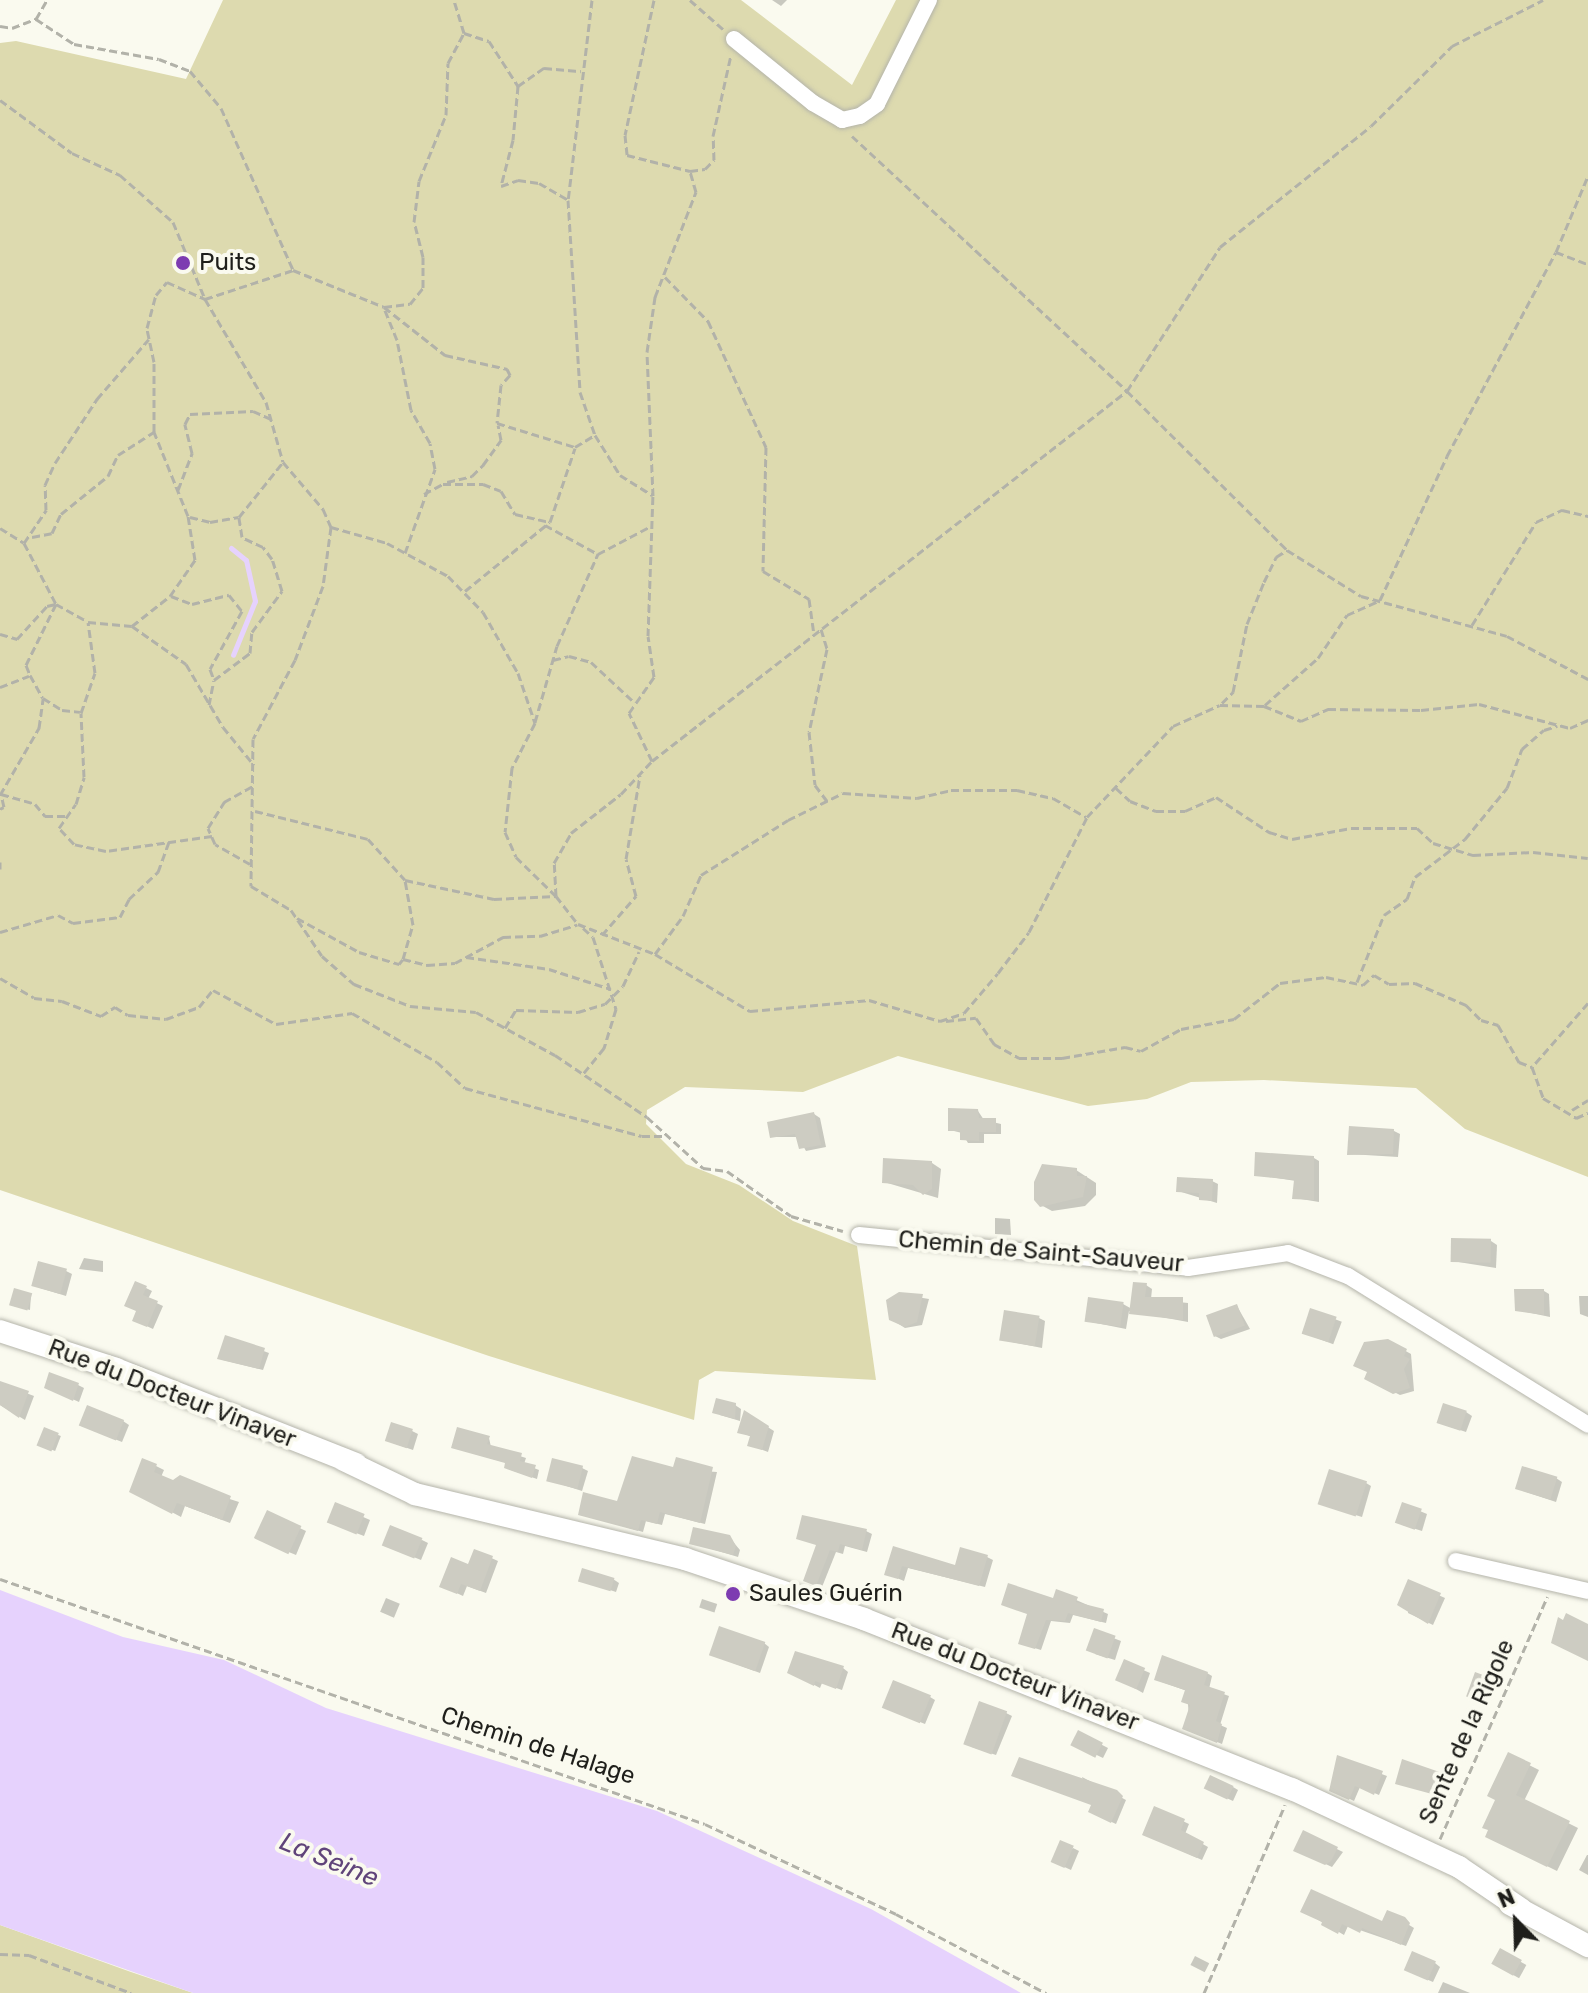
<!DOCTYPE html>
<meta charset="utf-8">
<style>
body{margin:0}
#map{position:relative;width:1588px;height:1993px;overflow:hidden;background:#fafaef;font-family:Rubik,sans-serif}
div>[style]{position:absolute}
.green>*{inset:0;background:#dddaaf}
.water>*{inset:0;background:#e6d2fd}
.shadow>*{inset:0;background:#0003;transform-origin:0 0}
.stream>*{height:5px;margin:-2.5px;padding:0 2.5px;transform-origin:2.5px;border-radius:2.5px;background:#e6d2fd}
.building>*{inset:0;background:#cdccc2;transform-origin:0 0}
.path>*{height:3px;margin-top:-1.5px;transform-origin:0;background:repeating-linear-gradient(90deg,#b2b2a9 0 8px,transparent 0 12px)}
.roads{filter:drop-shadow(0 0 2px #b4b4aa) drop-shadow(0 0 2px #b4b4aa)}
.street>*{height:16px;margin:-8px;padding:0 8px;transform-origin:8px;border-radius:8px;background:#fff}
.secondary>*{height:22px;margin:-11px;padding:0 11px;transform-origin:11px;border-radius:11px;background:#fff}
.dots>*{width:22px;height:22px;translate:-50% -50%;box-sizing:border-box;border:4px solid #fafaef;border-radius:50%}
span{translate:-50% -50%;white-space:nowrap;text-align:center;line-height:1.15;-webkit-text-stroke:8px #fafaef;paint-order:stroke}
.poi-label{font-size:24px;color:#1f1f1b}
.left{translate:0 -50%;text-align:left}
.street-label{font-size:24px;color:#1f1f1b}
.water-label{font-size:26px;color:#60447a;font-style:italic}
.north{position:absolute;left:1476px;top:1881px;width:80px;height:80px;-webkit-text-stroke:6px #fafaef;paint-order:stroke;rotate:337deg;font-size:22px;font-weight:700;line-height:32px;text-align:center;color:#1f1f1b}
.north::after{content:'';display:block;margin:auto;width:28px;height:36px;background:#1f1f1b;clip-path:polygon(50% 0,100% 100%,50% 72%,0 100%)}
</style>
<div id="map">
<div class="green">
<div style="clip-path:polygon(223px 0,741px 0,852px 85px,896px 0,1588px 0,1588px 1177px,1465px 1129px,1416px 1088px,1264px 1080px,1191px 1082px,1147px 1099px,1088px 1106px,898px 1056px,803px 1092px,685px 1087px,647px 1110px,646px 1124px,686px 1164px,739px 1185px,793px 1221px,857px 1246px,876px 1380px,715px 1371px,699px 1380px,694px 1420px,489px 1356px,0 1190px,0 43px,16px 41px,186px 79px)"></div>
<div style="clip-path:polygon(0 1925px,131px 1972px,193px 1993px,0 1993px)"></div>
</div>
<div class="water">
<div style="clip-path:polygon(0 1590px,123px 1637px,224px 1660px,326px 1708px,657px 1811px,871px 1909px,1021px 1993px,193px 1993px,0 1925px)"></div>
</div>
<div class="shadow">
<div style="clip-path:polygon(772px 0,787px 0,781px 6px)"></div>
<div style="clip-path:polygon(978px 1111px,984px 1120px,1001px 1124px,1001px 1134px,984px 1134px,984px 1143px,968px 1143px,962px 1133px,950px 1130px)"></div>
<div style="clip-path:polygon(814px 1114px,820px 1118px,826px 1147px,806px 1151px,798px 1137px,772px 1137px)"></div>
<div style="clip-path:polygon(1394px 1131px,1400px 1134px,1398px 1157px,1349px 1154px)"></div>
<div style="clip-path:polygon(1314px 1158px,1319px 1161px,1319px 1202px,1295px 1198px,1296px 1181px,1256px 1175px)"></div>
<div style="clip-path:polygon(932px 1163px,941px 1169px,938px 1198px,884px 1182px)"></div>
<div style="clip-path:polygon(1076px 1170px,1096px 1183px,1096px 1195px,1085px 1206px,1052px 1211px,1041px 1205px)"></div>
<div style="clip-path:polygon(1212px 1181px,1218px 1184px,1217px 1203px,1178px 1191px)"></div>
<div style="clip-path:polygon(995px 1218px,1010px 1219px,1011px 1235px,995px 1234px)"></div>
<div style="clip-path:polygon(1491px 1241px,1497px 1245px,1496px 1268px,1452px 1261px)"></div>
<div style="clip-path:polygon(84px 1258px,103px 1261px,103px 1272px,79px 1269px)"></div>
<div style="clip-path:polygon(66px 1271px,72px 1274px,66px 1296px,40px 1288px)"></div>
<div style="clip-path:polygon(1146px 1285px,1152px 1289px,1151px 1299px,1188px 1303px,1188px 1322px,1129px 1311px,1126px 1329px,1086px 1321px,1123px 1304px,1132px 1309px)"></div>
<div style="clip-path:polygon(146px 1288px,152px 1291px,148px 1299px,163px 1306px,153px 1329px,140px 1323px,138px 1311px,126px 1305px)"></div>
<div style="clip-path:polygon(1544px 1291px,1549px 1294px,1550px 1317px,1517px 1310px)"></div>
<div style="clip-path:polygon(899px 1294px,929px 1299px,922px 1325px,905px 1328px,891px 1319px)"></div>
<div style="clip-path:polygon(31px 1295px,30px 1310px,14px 1306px)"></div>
<div style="clip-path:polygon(1579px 1296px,1588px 1296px,1588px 1317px,1580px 1314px)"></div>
<div style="clip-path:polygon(1237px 1306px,1250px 1329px,1221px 1339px,1215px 1336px)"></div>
<div style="left:1311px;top:1310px;width:33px;height:24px;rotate:21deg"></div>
<div style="clip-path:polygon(1039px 1318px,1045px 1321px,1042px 1348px,1002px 1340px)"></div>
<div style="clip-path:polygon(226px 1337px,269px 1353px,263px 1370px,223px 1360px)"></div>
<div style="clip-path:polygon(1388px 1341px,1411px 1354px,1414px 1391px,1400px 1395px,1366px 1378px)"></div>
<div style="clip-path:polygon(0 1383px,34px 1396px,25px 1420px,0 1405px)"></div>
<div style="clip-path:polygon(78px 1385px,84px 1388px,79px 1402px,52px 1390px)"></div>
<div style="clip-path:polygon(735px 1405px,741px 1409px,740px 1421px,720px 1415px)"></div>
<div style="clip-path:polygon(1466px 1412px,1472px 1416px,1466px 1432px,1445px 1425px)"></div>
<div style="clip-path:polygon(745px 1413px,774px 1431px,768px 1452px,750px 1445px,752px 1437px,740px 1432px)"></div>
<div style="clip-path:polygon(123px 1421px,129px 1425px,122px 1442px,87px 1428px)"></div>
<div style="left:45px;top:1430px;width:17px;height:16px;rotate:21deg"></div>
<div style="clip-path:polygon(412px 1431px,418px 1434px,413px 1450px,393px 1443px)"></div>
<div style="clip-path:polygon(489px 1438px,491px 1447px,526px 1458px,524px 1464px,539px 1470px,537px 1479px,511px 1470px,507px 1463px,458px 1449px)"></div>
<div style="clip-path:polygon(156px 1466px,164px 1470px,161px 1477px,239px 1502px,230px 1523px,185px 1506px,181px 1517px,132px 1491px)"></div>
<div style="clip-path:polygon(582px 1468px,588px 1471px,582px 1491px,548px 1480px)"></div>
<div style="clip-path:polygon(675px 1469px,717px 1472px,705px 1524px,665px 1514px,662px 1525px,646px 1521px,643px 1532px,580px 1514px,618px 1503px)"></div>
<div style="clip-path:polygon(1556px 1478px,1562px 1482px,1556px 1502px,1523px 1491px)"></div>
<div style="clip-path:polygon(1366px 1483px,1371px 1486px,1362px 1517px,1326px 1506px)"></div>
<div style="clip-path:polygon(1403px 1504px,1427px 1514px,1422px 1531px,1403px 1525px)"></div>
<div style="clip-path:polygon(336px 1505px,370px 1520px,364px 1536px,335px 1525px)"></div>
<div style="clip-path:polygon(268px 1513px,306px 1531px,296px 1555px,262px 1541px)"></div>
<div style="clip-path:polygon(866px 1531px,872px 1534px,867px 1552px,845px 1546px,843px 1554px,836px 1552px,822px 1587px,811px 1583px,818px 1545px,798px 1538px)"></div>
<div style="clip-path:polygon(729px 1537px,740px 1550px,738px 1557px,692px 1543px)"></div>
<div style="clip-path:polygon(422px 1540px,428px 1543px,421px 1560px,391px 1548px)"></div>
<div style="clip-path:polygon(894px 1548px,956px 1568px,987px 1557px,993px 1560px,985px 1587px,908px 1568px,904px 1581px,887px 1574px)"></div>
<div style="clip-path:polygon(476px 1551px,498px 1561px,486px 1593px,467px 1586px,463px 1596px,448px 1589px,470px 1567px)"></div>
<div style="clip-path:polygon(613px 1579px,619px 1583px,616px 1592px,580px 1580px)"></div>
<div style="clip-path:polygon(1409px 1582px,1445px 1598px,1433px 1625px,1408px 1613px)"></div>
<div style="clip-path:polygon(1058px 1592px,1108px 1614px,1106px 1623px,1073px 1615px,1070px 1623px,1051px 1621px,1041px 1650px,1025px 1645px,1029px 1614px,1055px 1600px)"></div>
<div style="left:386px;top:1598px;width:15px;height:15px;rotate:23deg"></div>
<div style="left:702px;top:1599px;width:16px;height:9px;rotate:18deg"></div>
<div style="clip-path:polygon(1095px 1631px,1121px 1641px,1115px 1660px,1095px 1654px)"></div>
<div style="clip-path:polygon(764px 1643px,769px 1647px,760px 1673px,717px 1657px)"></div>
<div style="clip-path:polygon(1125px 1662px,1150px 1673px,1143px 1693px,1118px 1679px)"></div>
<div style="clip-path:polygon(843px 1668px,848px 1672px,842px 1690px,822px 1683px,820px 1688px,790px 1672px)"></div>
<div style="clip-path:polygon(1207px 1673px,1212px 1676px,1209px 1689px,1229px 1696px,1220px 1725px,1227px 1728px,1222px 1744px,1190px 1731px,1187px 1691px,1162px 1682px)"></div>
<div style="clip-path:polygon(1475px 1678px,1494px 1682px,1486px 1703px,1474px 1698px)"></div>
<div style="clip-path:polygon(930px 1697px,935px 1700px,925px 1724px,890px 1710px)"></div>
<div style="clip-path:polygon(1006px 1713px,1012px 1716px,996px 1755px,972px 1747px)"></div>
<div style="clip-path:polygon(1079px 1733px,1108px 1748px,1103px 1758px,1080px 1747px)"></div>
<div style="clip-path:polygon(1509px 1755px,1539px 1770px,1524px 1801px,1578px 1828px,1557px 1871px,1496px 1841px,1497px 1800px)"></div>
<div style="clip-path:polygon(1338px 1758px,1387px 1776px,1379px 1795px,1360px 1787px,1354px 1801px,1331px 1790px)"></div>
<div style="clip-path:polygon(1082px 1777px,1126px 1800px,1116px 1824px,1094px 1814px)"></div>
<div style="clip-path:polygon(1450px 1778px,1455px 1781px,1448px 1798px,1398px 1783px)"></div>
<div style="clip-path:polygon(1233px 1787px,1238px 1790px,1233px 1801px,1211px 1791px)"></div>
<div style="clip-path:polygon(1155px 1808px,1189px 1824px,1185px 1834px,1208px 1847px,1202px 1860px,1144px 1834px)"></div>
<div style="clip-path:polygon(1304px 1833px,1343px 1852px,1332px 1867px,1302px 1853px)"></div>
<div style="clip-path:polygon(1073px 1848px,1079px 1851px,1071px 1870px,1058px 1864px)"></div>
<div style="clip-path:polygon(1587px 1855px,1588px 1855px,1588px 1875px,1579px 1870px)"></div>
<div style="clip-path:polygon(1303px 1911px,1383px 1923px,1388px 1912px,1414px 1928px,1406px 1946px,1348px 1926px,1344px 1935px)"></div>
<div style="left:1501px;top:1951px;width:29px;height:15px;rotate:29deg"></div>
<div style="left:1195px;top:1956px;width:16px;height:10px;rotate:27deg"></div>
<div style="clip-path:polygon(1435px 1963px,1440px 1967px,1433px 1982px,1412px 1973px)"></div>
<div style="clip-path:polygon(1443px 1982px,1470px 1993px,1438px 1993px)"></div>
</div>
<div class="stream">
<div style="left:231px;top:548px;width:19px;rotate:39deg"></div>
<div style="left:246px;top:560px;width:42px;rotate:77.6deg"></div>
<div style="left:255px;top:601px;width:58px;rotate:112.2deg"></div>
</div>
<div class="building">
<div style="clip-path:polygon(948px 1108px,978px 1109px,979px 1118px,996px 1118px,996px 1132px,979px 1132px,979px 1141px,960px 1140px,960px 1131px,948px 1131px)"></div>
<div style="clip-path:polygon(814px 1112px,821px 1145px,799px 1149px,795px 1134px,770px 1138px,767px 1122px)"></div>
<div style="clip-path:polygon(1349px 1126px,1394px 1129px,1393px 1154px,1347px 1155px)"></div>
<div style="clip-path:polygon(1255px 1152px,1314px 1156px,1314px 1200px,1292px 1199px,1294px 1180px,1254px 1176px)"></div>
<div style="clip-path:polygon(883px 1158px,932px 1161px,932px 1189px,923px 1195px,913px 1185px,882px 1183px)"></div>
<div style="clip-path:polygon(1042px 1164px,1077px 1168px,1077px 1176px,1087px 1176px,1083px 1197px,1040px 1207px,1034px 1200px,1034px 1182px)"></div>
<div style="clip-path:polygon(1177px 1177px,1213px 1179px,1212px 1201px,1199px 1200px,1199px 1193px,1176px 1192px)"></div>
<div style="left:1451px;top:1238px;width:40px;height:24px;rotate:1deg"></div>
<div style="left:38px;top:1261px;width:30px;height:26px;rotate:15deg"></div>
<div style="clip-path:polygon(135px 1281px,147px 1286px,143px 1295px,158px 1301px,147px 1327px,132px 1321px,136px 1311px,124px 1306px)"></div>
<div style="clip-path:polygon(1133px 1282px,1147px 1283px,1145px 1297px,1183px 1297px,1183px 1320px,1129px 1314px)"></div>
<div style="left:14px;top:1288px;width:19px;height:18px;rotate:16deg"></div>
<div style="clip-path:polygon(1514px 1289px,1544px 1289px,1544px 1315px,1515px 1311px)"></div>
<div style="clip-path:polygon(899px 1292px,923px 1294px,917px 1322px,905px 1327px,889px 1320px,886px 1300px)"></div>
<div style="left:1088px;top:1297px;width:36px;height:25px;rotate:8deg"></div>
<div style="left:1237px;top:1304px;width:23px;height:33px;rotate:70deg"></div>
<div style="left:1310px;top:1308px;width:28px;height:27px;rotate:18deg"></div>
<div style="left:1004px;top:1310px;width:36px;height:31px;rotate:9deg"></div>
<div style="clip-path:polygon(225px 1335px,265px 1348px,259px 1369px,217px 1359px)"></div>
<div style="clip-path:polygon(1388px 1339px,1407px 1349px,1404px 1356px,1410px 1359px,1404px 1369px,1410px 1388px,1393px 1394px,1364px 1379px,1367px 1372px,1353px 1366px,1364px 1342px)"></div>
<div style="clip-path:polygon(49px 1372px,79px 1383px,73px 1401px,44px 1388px)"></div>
<div style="clip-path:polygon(0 1381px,29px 1391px,19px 1418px,0 1405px)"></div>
<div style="clip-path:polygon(716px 1398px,736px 1403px,735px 1419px,712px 1413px)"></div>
<div style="left:1443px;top:1403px;width:25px;height:21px;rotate:18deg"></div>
<div style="left:87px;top:1405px;width:40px;height:22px;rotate:22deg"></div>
<div style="clip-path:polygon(744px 1410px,769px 1426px,762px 1450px,747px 1446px,750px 1436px,737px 1433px)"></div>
<div style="left:391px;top:1422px;width:23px;height:20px;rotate:18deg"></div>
<div style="left:44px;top:1427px;width:16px;height:20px;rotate:22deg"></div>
<div style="clip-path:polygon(457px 1427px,490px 1436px,487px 1444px,522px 1453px,520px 1461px,536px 1465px,532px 1478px,504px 1468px,505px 1463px,451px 1448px)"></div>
<div style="clip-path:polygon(632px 1456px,673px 1467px,676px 1457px,713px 1467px,700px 1523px,660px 1512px,657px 1524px,641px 1520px,638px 1531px,578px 1515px,583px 1492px,617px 1501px)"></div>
<div style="clip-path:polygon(142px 1458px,157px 1464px,154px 1472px,173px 1480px,180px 1475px,231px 1496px,222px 1520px,177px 1503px,172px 1514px,129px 1492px)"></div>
<div style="left:552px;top:1458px;width:32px;height:24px;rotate:14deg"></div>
<div style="left:1522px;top:1466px;width:37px;height:24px;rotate:17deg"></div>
<div style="left:1329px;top:1469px;width:40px;height:37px;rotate:18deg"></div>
<div style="left:335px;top:1502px;width:32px;height:22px;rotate:22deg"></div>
<div style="left:1402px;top:1502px;width:21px;height:22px;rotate:19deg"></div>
<div style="left:267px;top:1510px;width:38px;height:31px;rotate:25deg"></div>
<div style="clip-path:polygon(802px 1515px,867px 1529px,862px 1550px,840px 1544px,838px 1552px,830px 1550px,816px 1586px,803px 1581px,816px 1545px,796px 1539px)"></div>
<div style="left:390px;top:1525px;width:35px;height:22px;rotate:22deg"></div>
<div style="clip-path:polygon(693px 1527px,730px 1535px,736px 1546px,733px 1555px,689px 1544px)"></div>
<div style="clip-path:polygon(893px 1546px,955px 1565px,960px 1547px,988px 1555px,979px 1586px,902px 1566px,898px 1579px,884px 1575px)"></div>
<div style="clip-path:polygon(474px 1549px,493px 1556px,480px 1591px,461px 1584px,457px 1594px,439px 1587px,451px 1557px,468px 1564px)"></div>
<div style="left:582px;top:1568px;width:34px;height:14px;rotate:17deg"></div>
<div style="clip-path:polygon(1408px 1579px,1441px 1593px,1428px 1624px,1397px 1605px)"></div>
<div style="clip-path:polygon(1008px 1583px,1053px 1598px,1056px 1589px,1078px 1597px,1076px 1602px,1104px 1609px,1101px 1622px,1068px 1613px,1065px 1621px,1046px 1620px,1035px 1649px,1018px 1644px,1027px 1614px,1001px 1605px)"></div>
<div style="clip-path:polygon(1566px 1613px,1588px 1624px,1588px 1661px,1551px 1643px,1558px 1617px,1563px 1620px)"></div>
<div style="left:719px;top:1626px;width:49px;height:31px;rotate:19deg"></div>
<div style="left:1094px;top:1628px;width:23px;height:24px;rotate:20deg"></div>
<div style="clip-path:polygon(795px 1651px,844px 1666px,836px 1689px,815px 1681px,814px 1686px,787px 1673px)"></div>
<div style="clip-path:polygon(1162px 1655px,1208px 1672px,1204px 1685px,1225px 1692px,1216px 1721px,1222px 1724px,1217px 1743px,1182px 1729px,1190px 1705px,1181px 1702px,1185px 1690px,1154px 1680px)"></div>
<div style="left:1124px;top:1659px;width:23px;height:23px;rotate:23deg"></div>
<div style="left:1475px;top:1672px;width:15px;height:26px;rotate:20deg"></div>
<div style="left:893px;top:1680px;width:41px;height:30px;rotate:22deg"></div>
<div style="left:979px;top:1701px;width:30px;height:46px;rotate:20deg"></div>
<div style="left:1078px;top:1730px;width:28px;height:17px;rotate:27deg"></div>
<div style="clip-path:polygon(1508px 1752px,1531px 1763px,1516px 1795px,1570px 1821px,1547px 1867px,1485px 1837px,1488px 1830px,1482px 1828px,1495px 1800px,1487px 1796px)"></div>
<div style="clip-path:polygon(1337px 1755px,1383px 1771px,1374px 1795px,1355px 1786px,1349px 1800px,1329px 1791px)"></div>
<div style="clip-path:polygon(1019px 1757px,1117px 1790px,1123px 1796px,1111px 1823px,1088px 1812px,1091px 1805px,1011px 1776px)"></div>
<div style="clip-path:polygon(1402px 1759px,1451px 1776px,1443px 1797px,1395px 1784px)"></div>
<div style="left:1210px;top:1775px;width:26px;height:15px;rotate:25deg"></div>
<div style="clip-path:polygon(1154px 1806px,1185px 1819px,1181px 1830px,1204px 1842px,1197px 1858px,1142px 1835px)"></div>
<div style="clip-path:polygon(1303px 1830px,1338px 1847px,1331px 1861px,1325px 1865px,1293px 1851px)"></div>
<div style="left:1060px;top:1840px;width:15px;height:24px;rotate:23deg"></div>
<div style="clip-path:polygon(1311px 1889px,1382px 1921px,1387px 1910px,1405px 1917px,1410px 1923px,1401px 1945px,1362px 1928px,1360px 1933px,1342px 1924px,1338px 1934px,1321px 1925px,1322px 1922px,1300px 1912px)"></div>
<div style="left:1500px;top:1948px;width:25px;height:18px;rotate:29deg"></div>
<div style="left:1412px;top:1951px;width:26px;height:21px;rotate:23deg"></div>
</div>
<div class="path">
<div style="left:592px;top:0;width:201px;rotate:96.8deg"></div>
<div style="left:568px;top:200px;width:192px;rotate:86.4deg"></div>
<div style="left:580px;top:392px;width:46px;rotate:70.8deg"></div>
<div style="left:595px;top:435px;width:47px;rotate:58deg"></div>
<div style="left:620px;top:475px;width:38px;rotate:32deg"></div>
<div style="left:654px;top:0;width:138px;rotate:102.1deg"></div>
<div style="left:625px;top:135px;width:20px;rotate:84deg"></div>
<div style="left:627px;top:155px;width:65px;rotate:14.3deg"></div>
<div style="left:690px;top:0;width:44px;rotate:41.3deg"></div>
<div style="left:36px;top:19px;width:45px;rotate:33.3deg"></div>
<div style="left:74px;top:44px;width:86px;rotate:10deg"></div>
<div style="left:159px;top:59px;width:33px;rotate:21deg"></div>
<div style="left:190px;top:71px;width:48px;rotate:50deg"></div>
<div style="left:221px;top:108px;width:177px;rotate:66deg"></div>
<div style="left:0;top:26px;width:12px;rotate:9deg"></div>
<div style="left:12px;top:28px;width:26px;rotate:-21deg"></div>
<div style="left:36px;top:19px;width:22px;rotate:-60deg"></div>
<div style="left:464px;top:33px;width:26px;rotate:18deg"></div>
<div style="left:489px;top:41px;width:54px;rotate:57.2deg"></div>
<div style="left:518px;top:86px;width:32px;rotate:-35deg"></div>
<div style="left:544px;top:68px;width:37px;rotate:5deg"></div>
<div style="left:518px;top:86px;width:54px;rotate:95.3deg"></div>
<div style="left:513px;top:140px;width:48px;rotate:104.6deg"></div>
<div style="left:501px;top:186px;width:18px;rotate:-19deg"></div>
<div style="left:518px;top:180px;width:21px;rotate:8deg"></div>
<div style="left:539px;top:183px;width:34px;rotate:30deg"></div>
<div style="left:0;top:100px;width:89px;rotate:36.4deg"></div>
<div style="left:72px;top:153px;width:53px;rotate:24.6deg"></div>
<div style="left:120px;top:175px;width:71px;rotate:41.6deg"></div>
<div style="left:173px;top:222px;width:83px;rotate:67.4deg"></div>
<div style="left:205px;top:299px;width:120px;rotate:59.4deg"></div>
<div style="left:266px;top:402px;width:62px;rotate:74.2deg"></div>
<div style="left:283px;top:462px;width:62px;rotate:49.6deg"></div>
<div style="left:323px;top:509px;width:20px;rotate:66deg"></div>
<div style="left:331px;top:527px;width:60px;rotate:97.7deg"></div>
<div style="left:323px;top:586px;width:79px;rotate:110.7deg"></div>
<div style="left:295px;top:660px;width:89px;rotate:118deg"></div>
<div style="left:253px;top:739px;width:147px;rotate:90.8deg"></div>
<div style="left:251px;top:886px;width:47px;rotate:31deg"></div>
<div style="left:291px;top:910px;width:55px;rotate:56deg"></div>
<div style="left:322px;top:956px;width:43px;rotate:41.2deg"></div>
<div style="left:354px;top:984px;width:60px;rotate:21.4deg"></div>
<div style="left:410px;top:1006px;width:66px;rotate:5.2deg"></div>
<div style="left:476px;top:1012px;width:90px;rotate:28.6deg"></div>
<div style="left:555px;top:1055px;width:111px;rotate:34deg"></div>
<div style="left:647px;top:1117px;width:76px;rotate:42.3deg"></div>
<div style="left:703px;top:1168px;width:24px;rotate:7deg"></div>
<div style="left:727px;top:1171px;width:78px;rotate:35.1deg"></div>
<div style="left:791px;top:1216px;width:54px;rotate:16.1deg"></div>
<div style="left:852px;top:136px;width:375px;rotate:42.8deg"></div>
<div style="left:1127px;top:391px;width:226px;rotate:44.8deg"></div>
<div style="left:1287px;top:550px;width:87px;rotate:31.9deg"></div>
<div style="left:1361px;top:596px;width:151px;rotate:15.3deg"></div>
<div style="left:1507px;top:636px;width:92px;rotate:28deg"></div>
<div style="left:1556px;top:252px;width:34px;rotate:21deg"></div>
<div style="left:665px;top:277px;width:62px;rotate:45.7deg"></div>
<div style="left:708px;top:321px;width:139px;rotate:65.3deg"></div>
<div style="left:766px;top:447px;width:124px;rotate:91.4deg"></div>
<div style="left:763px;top:571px;width:54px;rotate:31.3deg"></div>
<div style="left:809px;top:599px;width:36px;rotate:82deg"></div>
<div style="left:447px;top:482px;width:26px;rotate:-13deg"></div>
<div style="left:472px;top:476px;width:16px;rotate:-45deg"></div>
<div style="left:483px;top:465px;width:31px;rotate:-54deg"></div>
<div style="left:501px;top:440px;width:15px;rotate:-101deg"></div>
<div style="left:178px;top:490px;width:40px;rotate:-69deg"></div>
<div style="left:192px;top:453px;width:30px;rotate:-104deg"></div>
<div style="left:185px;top:424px;width:11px;rotate:-63deg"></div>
<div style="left:190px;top:414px;width:63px;rotate:-2.7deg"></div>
<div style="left:253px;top:411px;width:20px;rotate:24deg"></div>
<div style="left:424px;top:494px;width:21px;rotate:-28deg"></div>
<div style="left:443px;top:484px;width:40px"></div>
<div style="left:483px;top:484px;width:19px;rotate:21deg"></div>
<div style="left:501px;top:491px;width:27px;rotate:59deg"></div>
<div style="left:515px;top:514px;width:36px;rotate:13deg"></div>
<div style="left:190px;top:517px;width:21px;rotate:14deg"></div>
<div style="left:210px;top:522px;width:29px;rotate:-10deg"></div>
<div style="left:239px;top:517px;width:70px;rotate:-51.3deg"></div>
<div style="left:545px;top:525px;width:60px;rotate:28.7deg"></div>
<div style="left:331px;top:527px;width:58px;rotate:15.9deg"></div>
<div style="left:387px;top:543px;width:69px;rotate:28.4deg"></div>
<div style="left:448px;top:576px;width:50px;rotate:45.8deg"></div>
<div style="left:483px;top:612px;width:70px;rotate:60.2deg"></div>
<div style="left:518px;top:673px;width:53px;rotate:71.2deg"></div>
<div style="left:535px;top:723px;width:51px;rotate:117.1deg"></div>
<div style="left:512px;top:768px;width:64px;rotate:96.2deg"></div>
<div style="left:505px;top:832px;width:27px;rotate:66deg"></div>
<div style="left:516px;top:857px;width:56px;rotate:44.3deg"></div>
<div style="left:0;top:528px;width:28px;rotate:32deg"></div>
<div style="left:24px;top:543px;width:69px;rotate:62.3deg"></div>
<div style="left:56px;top:604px;width:68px;rotate:116.2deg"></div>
<div style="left:26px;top:665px;width:11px;rotate:68deg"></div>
<div style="left:30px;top:675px;width:26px;rotate:61deg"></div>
<div style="left:43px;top:698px;width:22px;rotate:32deg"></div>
<div style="left:62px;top:710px;width:18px;rotate:6deg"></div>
<div style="left:32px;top:537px;width:20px;rotate:-11deg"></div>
<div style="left:52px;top:533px;width:21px;rotate:-65deg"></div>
<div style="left:61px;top:514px;width:60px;rotate:-39deg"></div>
<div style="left:108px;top:476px;width:23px;rotate:-65deg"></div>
<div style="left:118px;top:455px;width:43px;rotate:-32.6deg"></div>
<div style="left:24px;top:543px;width:40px;rotate:-56deg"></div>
<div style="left:46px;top:510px;width:25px;rotate:-92deg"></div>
<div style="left:45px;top:485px;width:24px;rotate:-66deg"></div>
<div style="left:55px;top:463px;width:77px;rotate:-56.7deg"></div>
<div style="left:97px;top:399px;width:79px;rotate:-49.1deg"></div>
<div style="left:405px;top:553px;width:89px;rotate:-70.3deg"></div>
<div style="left:435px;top:469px;width:26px;rotate:-101deg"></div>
<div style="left:430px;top:443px;width:38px;rotate:-120deg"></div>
<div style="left:411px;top:410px;width:71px;rotate:-101.3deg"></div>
<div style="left:397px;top:340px;width:35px;rotate:-112deg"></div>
<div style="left:384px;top:307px;width:26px;rotate:-7deg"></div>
<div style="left:410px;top:304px;width:21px;rotate:-51deg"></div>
<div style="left:423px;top:288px;width:31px;rotate:-90deg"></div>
<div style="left:423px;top:257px;width:36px;rotate:-104deg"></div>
<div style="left:414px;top:222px;width:41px;rotate:-83deg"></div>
<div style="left:419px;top:181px;width:71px;rotate:-67.8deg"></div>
<div style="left:446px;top:115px;width:52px;rotate:-87.8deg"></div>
<div style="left:448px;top:63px;width:34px;rotate:-62deg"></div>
<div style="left:464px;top:33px;width:34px;rotate:-107deg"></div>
<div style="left:465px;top:591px;width:109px;rotate:-39.1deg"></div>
<div style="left:550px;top:522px;width:78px;rotate:-71.3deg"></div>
<div style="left:171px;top:596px;width:22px;rotate:21deg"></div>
<div style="left:192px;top:604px;width:38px;rotate:-14deg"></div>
<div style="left:229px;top:595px;width:21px;rotate:51deg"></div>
<div style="left:242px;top:611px;width:66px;rotate:118.9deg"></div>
<div style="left:210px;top:669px;width:12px;rotate:70deg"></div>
<div style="left:1472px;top:625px;width:121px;rotate:-58.1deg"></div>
<div style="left:1536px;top:522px;width:29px;rotate:-25deg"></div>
<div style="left:1562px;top:510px;width:27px;rotate:13deg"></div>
<div style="left:132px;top:626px;width:66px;rotate:35.1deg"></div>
<div style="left:186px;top:664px;width:73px;rotate:59.6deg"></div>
<div style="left:223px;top:727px;width:49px;rotate:50.8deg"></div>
<div style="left:821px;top:629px;width:21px;rotate:73deg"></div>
<div style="left:827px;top:649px;width:85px;rotate:102.2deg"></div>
<div style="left:809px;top:732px;width:53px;rotate:83.5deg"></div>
<div style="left:815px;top:785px;width:20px;rotate:53deg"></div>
<div style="left:0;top:634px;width:18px;rotate:16deg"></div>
<div style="left:17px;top:639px;width:45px;rotate:-47.7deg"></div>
<div style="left:47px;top:606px;width:9px;rotate:-13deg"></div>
<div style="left:56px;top:604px;width:35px;rotate:29deg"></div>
<div style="left:553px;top:660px;width:16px;rotate:-14deg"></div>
<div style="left:569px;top:656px;width:23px;rotate:15deg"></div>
<div style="left:591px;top:662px;width:60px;rotate:43deg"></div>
<div style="left:0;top:687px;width:31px;rotate:-21deg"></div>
<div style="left:1222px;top:703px;width:16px;rotate:-45deg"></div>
<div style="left:1233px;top:692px;width:69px;rotate:-78.4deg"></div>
<div style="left:1247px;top:624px;width:45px;rotate:-68deg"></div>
<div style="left:1264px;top:582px;width:28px;rotate:-64deg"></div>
<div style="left:1276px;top:557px;width:13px;rotate:-32deg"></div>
<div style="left:209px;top:705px;width:25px;rotate:-79deg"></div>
<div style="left:214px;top:680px;width:45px;rotate:-36.9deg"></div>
<div style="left:250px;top:653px;width:21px;rotate:-85deg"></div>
<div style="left:252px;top:632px;width:51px;rotate:-53.8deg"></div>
<div style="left:282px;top:591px;width:34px;rotate:-107deg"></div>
<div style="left:272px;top:559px;width:15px;rotate:-127deg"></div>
<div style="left:263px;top:547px;width:23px;rotate:-155deg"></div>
<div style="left:242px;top:537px;width:20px;rotate:-99deg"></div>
<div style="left:1265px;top:705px;width:71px;rotate:-41.6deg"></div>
<div style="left:1318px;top:658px;width:52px;rotate:-56deg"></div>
<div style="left:1347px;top:615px;width:36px;rotate:-24deg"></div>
<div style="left:1380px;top:600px;width:159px;rotate:-65deg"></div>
<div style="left:1447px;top:456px;width:231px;rotate:-61.9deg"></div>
<div style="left:1556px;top:252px;width:82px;rotate:-67.2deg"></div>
<div style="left:535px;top:722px;width:79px;rotate:-73.9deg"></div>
<div style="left:557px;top:646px;width:101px;rotate:-66deg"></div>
<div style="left:598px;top:554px;width:60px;rotate:-27.8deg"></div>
<div style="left:652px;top:761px;width:602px;rotate:-37.92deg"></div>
<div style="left:1127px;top:391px;width:171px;rotate:-57.1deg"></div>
<div style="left:1220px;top:247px;width:193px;rotate:-38.7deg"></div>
<div style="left:1371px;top:126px;width:114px;rotate:-44.6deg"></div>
<div style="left:1452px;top:46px;width:102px;rotate:-26.8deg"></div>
<div style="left:1116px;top:788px;width:19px;rotate:43deg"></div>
<div style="left:1130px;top:801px;width:28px;rotate:21deg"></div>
<div style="left:1156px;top:811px;width:29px"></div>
<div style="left:1185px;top:811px;width:34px;rotate:-24deg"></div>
<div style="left:1216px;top:797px;width:64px;rotate:33.4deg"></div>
<div style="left:1269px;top:832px;width:24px;rotate:17deg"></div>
<div style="left:1292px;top:839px;width:60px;rotate:-10.6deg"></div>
<div style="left:1351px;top:828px;width:66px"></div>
<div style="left:1417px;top:828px;width:22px;rotate:43deg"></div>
<div style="left:1433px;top:843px;width:42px;rotate:16.7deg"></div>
<div style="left:1473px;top:855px;width:60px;rotate:-2.9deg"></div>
<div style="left:1533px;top:852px;width:55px;rotate:6.2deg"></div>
<div style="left:1px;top:794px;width:35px;rotate:16deg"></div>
<div style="left:35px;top:804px;width:16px;rotate:50deg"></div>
<div style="left:45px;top:816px;width:20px"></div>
<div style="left:0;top:795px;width:78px;rotate:-59.8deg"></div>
<div style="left:39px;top:728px;width:30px;rotate:-82deg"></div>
<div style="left:0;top:809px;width:4px;rotate:-27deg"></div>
<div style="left:4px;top:807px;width:13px;rotate:-103deg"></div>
<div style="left:255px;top:811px;width:116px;rotate:13.9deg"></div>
<div style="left:368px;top:839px;width:55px;rotate:47.9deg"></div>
<div style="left:405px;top:880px;width:91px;rotate:12.1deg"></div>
<div style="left:494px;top:899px;width:62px;rotate:-2.8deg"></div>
<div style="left:556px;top:896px;width:36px;rotate:52deg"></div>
<div style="left:578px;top:924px;width:83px;rotate:21.3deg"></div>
<div style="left:655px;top:954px;width:111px;rotate:31deg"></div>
<div style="left:750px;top:1011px;width:120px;rotate:-5.3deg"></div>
<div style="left:869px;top:1000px;width:74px;rotate:16.5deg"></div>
<div style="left:940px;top:1021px;width:25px;rotate:-18deg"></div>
<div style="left:964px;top:1013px;width:52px;rotate:-49.6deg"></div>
<div style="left:998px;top:973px;width:51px;rotate:-52.9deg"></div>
<div style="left:1029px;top:932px;width:129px;rotate:-63.2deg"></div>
<div style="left:1087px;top:817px;width:125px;rotate:-46.6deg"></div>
<div style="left:1173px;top:726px;width:51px;rotate:-24.1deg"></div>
<div style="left:1220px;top:705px;width:44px;rotate:1.3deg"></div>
<div style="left:1264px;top:706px;width:40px;rotate:22deg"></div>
<div style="left:1301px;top:721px;width:30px;rotate:-24deg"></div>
<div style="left:1328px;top:709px;width:93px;rotate:0.6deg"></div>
<div style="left:1421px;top:710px;width:58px;rotate:-5.9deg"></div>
<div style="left:1479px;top:704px;width:94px;rotate:14.8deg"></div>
<div style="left:1570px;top:728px;width:20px;rotate:-24deg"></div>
<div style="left:212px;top:836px;width:107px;rotate:171.9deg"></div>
<div style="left:106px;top:851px;width:33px;rotate:-168deg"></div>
<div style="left:74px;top:844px;width:22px;rotate:-133deg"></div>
<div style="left:59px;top:828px;width:29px;rotate:-55deg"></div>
<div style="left:76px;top:804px;width:28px;rotate:-73deg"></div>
<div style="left:84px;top:777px;width:64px;rotate:-92.7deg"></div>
<div style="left:81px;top:713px;width:42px;rotate:-70.7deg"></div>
<div style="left:95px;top:673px;width:51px;rotate:-97.8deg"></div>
<div style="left:88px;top:622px;width:44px;rotate:5.2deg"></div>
<div style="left:132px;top:626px;width:48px;rotate:-38.3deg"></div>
<div style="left:170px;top:596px;width:44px;rotate:-55.2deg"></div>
<div style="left:195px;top:560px;width:45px;rotate:-99deg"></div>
<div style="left:188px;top:516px;width:91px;rotate:-112deg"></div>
<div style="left:154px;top:432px;width:70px;rotate:-90deg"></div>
<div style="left:154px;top:362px;width:35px;rotate:-102deg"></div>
<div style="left:147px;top:328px;width:34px;rotate:-75deg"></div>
<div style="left:156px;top:295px;width:17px;rotate:-50deg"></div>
<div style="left:167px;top:282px;width:42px;rotate:24.1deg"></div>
<div style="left:205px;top:299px;width:93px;rotate:-18.2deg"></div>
<div style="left:293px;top:270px;width:98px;rotate:22.1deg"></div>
<div style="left:384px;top:307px;width:78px;rotate:38.2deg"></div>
<div style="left:445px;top:355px;width:64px;rotate:12.7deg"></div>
<div style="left:507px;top:369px;width:7px;rotate:63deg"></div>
<div style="left:510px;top:375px;width:13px;rotate:132deg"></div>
<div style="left:501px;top:385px;width:38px;rotate:96deg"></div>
<div style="left:497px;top:423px;width:82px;rotate:17.1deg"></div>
<div style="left:575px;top:447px;width:23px;rotate:-31deg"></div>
<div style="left:0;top:862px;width:7px;rotate:90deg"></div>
<div style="left:250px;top:864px;width:40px;rotate:-150.3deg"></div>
<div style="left:215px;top:844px;width:17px;rotate:-114deg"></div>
<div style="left:208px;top:828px;width:31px;rotate:-58deg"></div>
<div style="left:224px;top:802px;width:35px;rotate:-29deg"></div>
<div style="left:556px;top:896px;width:33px;rotate:-93deg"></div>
<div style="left:554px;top:863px;width:34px;rotate:-60deg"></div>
<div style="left:571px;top:833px;width:63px;rotate:-38deg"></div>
<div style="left:621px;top:794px;width:45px;rotate:-46.8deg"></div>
<div style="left:652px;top:761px;width:53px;rotate:-115.6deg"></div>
<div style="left:629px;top:713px;width:44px;rotate:-55.2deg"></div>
<div style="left:654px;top:677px;width:41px;rotate:-98.3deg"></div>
<div style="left:648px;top:636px;width:140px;rotate:-88deg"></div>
<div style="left:653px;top:496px;width:144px;rotate:-92.4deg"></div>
<div style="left:647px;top:352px;width:56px;rotate:-81.7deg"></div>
<div style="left:655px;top:297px;width:113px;rotate:-68.7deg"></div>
<div style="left:696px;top:192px;width:22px;rotate:-106deg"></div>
<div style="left:690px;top:171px;width:15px;rotate:-8deg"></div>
<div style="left:705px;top:169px;width:13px;rotate:-45deg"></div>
<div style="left:714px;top:160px;width:24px;rotate:-92deg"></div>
<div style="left:713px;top:136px;width:83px;rotate:-77.5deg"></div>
<div style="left:297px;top:918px;width:71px;rotate:28.7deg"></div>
<div style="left:359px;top:952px;width:42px;rotate:16.7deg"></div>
<div style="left:399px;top:964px;width:6px;rotate:-51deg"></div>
<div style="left:403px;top:959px;width:25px;rotate:14deg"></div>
<div style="left:427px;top:965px;width:28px;rotate:-4deg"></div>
<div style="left:455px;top:963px;width:55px;rotate:-28.4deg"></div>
<div style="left:503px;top:937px;width:37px;rotate:-2deg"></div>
<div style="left:540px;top:936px;width:39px;rotate:-17deg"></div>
<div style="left:583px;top:928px;width:13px;rotate:42deg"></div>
<div style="left:593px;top:937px;width:76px;rotate:72.3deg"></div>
<div style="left:616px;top:1009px;width:41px;rotate:107.1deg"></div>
<div style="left:604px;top:1048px;width:33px;rotate:129deg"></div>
<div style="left:0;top:932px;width:60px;rotate:-16.3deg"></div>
<div style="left:58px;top:915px;width:17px;rotate:28deg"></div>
<div style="left:73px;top:923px;width:47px;rotate:-7.3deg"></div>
<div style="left:120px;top:917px;width:20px;rotate:-63deg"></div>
<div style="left:129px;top:899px;width:40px;rotate:-43deg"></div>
<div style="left:158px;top:872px;width:33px;rotate:-70deg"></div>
<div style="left:602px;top:935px;width:52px;rotate:-48.9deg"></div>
<div style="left:636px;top:896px;width:38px;rotate:-105deg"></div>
<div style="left:626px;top:859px;width:85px;rotate:-80.5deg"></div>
<div style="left:655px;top:954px;width:47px;rotate:-53.6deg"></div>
<div style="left:683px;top:916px;width:45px;rotate:-66.3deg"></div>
<div style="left:701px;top:875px;width:103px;rotate:-32.3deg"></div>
<div style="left:788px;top:820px;width:61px;rotate:-26.1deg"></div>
<div style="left:843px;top:793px;width:74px;rotate:3.9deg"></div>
<div style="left:917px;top:798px;width:35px;rotate:-13deg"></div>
<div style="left:951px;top:790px;width:66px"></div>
<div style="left:1017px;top:790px;width:37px;rotate:13deg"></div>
<div style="left:1053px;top:798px;width:38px;rotate:30deg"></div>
<div style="left:466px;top:957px;width:84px;rotate:8.2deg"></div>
<div style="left:549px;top:969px;width:65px;rotate:17.9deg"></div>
<div style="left:403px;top:959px;width:35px;rotate:-74deg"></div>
<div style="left:413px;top:925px;width:46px;rotate:-100.1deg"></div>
<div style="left:0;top:978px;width:39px;rotate:30deg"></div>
<div style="left:34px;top:998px;width:28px;rotate:6deg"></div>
<div style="left:62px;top:1001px;width:42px;rotate:21deg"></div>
<div style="left:101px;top:1016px;width:17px;rotate:-33deg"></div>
<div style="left:115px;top:1007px;width:15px;rotate:32deg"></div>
<div style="left:128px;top:1015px;width:38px;rotate:6deg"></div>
<div style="left:166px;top:1019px;width:35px;rotate:-20deg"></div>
<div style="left:199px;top:1007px;width:22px;rotate:-51deg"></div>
<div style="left:213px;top:990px;width:72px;rotate:28.4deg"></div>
<div style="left:276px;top:1024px;width:77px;rotate:-8.2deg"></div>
<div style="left:352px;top:1013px;width:98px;rotate:30deg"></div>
<div style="left:437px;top:1062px;width:38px;rotate:43deg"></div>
<div style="left:465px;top:1088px;width:183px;rotate:15.2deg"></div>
<div style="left:642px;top:1136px;width:24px"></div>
<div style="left:1357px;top:982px;width:72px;rotate:-68.1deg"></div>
<div style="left:1384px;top:915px;width:28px;rotate:-35deg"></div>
<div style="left:1407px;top:899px;width:23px;rotate:-70deg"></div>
<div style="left:1415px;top:877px;width:63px;rotate:-37.2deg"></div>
<div style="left:1465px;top:839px;width:66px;rotate:-50.5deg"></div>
<div style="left:1507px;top:788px;width:42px;rotate:-69deg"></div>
<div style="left:1522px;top:749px;width:29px;rotate:-41deg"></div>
<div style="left:1544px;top:730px;width:14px;rotate:-17deg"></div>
<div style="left:1588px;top:1003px;width:85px;rotate:131.2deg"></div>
<div style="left:1532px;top:1067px;width:33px;rotate:70deg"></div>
<div style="left:1543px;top:1098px;width:39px;rotate:31deg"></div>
<div style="left:1576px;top:1118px;width:13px;rotate:-23deg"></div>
<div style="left:946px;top:1021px;width:30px;rotate:-6deg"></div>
<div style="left:976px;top:1018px;width:32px;rotate:55deg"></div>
<div style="left:994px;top:1044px;width:29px;rotate:29deg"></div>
<div style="left:1019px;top:1058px;width:43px"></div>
<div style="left:1062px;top:1058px;width:64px;rotate:-9.9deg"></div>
<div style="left:1125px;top:1047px;width:16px;rotate:14deg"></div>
<div style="left:1141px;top:1051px;width:46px;rotate:-28.8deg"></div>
<div style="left:1181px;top:1029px;width:54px;rotate:-10.7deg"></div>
<div style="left:1234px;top:1019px;width:58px;rotate:-38deg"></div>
<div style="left:1280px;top:983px;width:46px;rotate:-7.4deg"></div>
<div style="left:1326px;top:977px;width:38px;rotate:12deg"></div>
<div style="left:1363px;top:985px;width:15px;rotate:-42deg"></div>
<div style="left:1374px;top:975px;width:17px;rotate:31deg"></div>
<div style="left:1389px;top:984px;width:26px;rotate:-2deg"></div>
<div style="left:1415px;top:983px;width:56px;rotate:23.3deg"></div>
<div style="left:1466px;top:1005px;width:21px;rotate:45deg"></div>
<div style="left:1481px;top:1020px;width:18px;rotate:16deg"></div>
<div style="left:1498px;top:1025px;width:43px;rotate:60.4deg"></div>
<div style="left:1519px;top:1062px;width:14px;rotate:21deg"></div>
<div style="left:505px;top:1028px;width:21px;rotate:-59deg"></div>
<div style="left:516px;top:1010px;width:62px;rotate:1.8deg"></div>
<div style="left:578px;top:1012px;width:28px;rotate:-17deg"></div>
<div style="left:605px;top:1004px;width:25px;rotate:-45deg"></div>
<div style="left:623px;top:986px;width:38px;rotate:-65deg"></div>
<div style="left:1572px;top:1110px;width:19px;rotate:-32deg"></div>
<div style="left:0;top:1579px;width:746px;rotate:19.16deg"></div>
<div style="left:705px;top:1824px;width:211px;rotate:25.2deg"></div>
<div style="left:896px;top:1914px;width:170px;rotate:27.8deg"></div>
<div style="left:1440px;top:1839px;width:265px;rotate:-66.1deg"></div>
<div style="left:0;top:1954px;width:29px;rotate:2deg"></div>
<div style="left:29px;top:1955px;width:109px;rotate:20.4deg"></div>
<div style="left:1204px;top:1993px;width:205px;rotate:-66.7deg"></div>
</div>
<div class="roads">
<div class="street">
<div style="left:734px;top:39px;width:102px;rotate:39deg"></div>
<div style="left:813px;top:103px;width:34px;rotate:30deg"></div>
<div style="left:842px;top:120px;width:18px;rotate:-13deg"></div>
<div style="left:860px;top:116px;width:21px;rotate:-35deg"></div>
<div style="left:877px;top:104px;width:116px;rotate:-63.4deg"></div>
<div style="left:859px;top:1235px;width:331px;rotate:5.7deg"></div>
<div style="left:1188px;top:1268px;width:101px;rotate:-8.5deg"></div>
<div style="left:1288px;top:1253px;width:64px;rotate:21deg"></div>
<div style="left:1348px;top:1276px;width:282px;rotate:31.8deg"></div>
<div style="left:1456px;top:1561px;width:135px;rotate:12.8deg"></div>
</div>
<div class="secondary">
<div style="left:0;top:1331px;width:122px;rotate:18.1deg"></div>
<div style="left:116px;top:1369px;width:258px;rotate:21.6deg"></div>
<div style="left:344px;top:1460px;width:79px;rotate:25.6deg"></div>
<div style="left:415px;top:1494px;width:278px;rotate:13.5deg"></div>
<div style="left:685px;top:1559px;width:189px;rotate:18.5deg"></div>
<div style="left:864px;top:1619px;width:461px;rotate:21.7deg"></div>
<div style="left:1292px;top:1789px;width:184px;rotate:25deg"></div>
<div style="left:1459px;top:1867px;width:75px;rotate:34.1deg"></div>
<div style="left:1510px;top:1904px;width:89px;rotate:28.3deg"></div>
</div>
</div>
<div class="dots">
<div style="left:183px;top:263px;background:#7d3cb1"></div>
<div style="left:733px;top:1594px;background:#7d3cb1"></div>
</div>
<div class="poi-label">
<span class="left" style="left:199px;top:263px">Puits</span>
<span class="left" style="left:749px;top:1594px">Saules Guérin</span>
</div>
<div class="street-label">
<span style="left:1041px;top:1252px;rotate:5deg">Chemin de Saint-Sauveur</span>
<span style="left:172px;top:1394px;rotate:21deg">Rue du Docteur Vinaver</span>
<span style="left:1015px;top:1677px;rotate:21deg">Rue du Docteur Vinaver</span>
<span style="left:1467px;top:1732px;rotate:-66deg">Sente de la Rigole</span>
<span style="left:538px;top:1746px;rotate:18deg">Chemin de Halage</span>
</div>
<div class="water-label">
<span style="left:329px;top:1860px;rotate:22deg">La Seine</span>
</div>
<div class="north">N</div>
</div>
